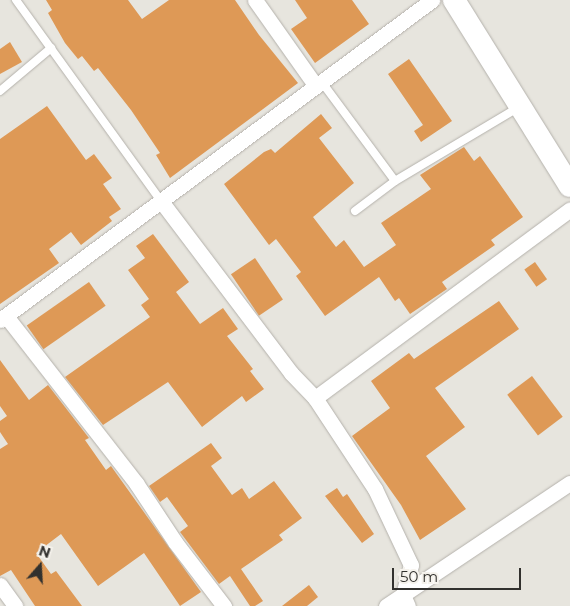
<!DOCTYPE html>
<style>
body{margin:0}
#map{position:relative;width:570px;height:606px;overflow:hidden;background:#e7e5de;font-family:Montserrat,sans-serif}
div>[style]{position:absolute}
.building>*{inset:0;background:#de9956;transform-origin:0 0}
.roads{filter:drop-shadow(0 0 1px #b4b1ab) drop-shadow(0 0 1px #b4b1ab)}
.lane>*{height:8px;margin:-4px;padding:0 4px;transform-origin:4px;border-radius:4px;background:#fff}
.street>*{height:15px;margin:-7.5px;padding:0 7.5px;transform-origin:7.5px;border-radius:7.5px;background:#fff}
.secondary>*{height:22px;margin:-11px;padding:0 11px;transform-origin:11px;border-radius:11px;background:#fff}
span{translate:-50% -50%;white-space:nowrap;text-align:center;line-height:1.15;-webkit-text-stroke:4px #f5f2ec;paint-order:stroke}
.north{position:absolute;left:15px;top:541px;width:50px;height:50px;-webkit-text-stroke:4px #f5f2ec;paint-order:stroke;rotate:19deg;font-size:14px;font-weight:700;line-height:20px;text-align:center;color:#32312e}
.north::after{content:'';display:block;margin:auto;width:18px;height:22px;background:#32312e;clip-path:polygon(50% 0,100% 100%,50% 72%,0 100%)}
.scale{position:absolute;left:392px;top:568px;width:129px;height:22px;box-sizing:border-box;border:2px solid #32312e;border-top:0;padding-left:6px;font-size:15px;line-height:18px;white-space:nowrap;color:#32312e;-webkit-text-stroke:4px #f5f2ec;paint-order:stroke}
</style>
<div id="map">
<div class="building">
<div style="clip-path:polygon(46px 0,128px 0,142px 19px,169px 0,235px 0,259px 35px,298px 83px,170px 178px,156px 155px,160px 153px,131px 110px,98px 68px,94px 71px,82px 56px,78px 59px,65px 43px,48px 13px,52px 10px)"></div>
<div style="clip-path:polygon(295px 0,352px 0,369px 24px,315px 63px,291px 29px,307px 18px)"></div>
<div style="clip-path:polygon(10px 42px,22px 62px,0 74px,0 49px)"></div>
<div style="clip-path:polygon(409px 59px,452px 121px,421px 142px,414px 131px,423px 125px,388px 74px)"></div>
<div style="clip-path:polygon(47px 106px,86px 160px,94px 154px,112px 178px,103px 184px,121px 209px,109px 217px,112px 221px,81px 245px,71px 232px,49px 249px,59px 263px,0 304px,0 139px)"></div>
<div style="clip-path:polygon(321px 114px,332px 128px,319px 138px,354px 183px,313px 217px,336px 247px,344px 240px,364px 267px,396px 245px,381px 223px,431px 189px,420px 175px,464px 147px,474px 161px,480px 156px,523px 217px,491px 240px,495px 245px,442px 282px,447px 289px,410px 314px,399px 298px,395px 301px,379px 277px,325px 316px,296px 276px,301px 272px,276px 239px,269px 245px,224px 184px,264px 152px,271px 149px,275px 153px)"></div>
<div style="clip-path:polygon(153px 234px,189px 282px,176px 292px,200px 324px,223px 308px,238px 329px,227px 336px,253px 369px,250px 371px,264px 389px,246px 402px,242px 396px,202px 427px,168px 382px,103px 425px,65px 377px,150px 317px,141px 305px,149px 299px,128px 270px,145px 258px,136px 246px)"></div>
<div style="left:255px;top:258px;width:50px;height:29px;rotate:56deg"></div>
<div style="left:535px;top:262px;width:21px;height:13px;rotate:55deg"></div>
<div style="left:89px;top:282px;width:29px;height:76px;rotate:55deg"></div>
<div style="clip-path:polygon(499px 301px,519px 329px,435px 388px,465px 427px,426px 456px,466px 509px,420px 540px,401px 505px,352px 436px,390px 408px,371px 381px,409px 353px,414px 359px)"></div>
<div style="clip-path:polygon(0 360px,29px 400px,48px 385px,89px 438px,85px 440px,106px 470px,111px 466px,201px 592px,180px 606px,144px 553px,98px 586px,61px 534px,36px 553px,51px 574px,56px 571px,82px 606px,35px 606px,11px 570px,0 576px,0 449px,8px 444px,0 432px,0 421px,7px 416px,0 406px)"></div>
<div style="left:532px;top:376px;width:51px;height:31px;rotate:53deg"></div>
<div style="clip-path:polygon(211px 443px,222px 458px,211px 466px,232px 495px,242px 488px,249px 499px,274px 481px,302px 518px,279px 535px,283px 540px,241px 569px,263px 601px,255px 606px,250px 606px,230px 576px,219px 584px,180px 532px,188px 526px,167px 497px,160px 502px,149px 486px)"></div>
<div style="clip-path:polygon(337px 488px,343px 497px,347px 494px,374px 534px,362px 543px,325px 496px)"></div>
<div style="clip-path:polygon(309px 585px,318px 597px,307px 606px,282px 606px)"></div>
</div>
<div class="roads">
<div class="lane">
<div style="left:16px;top:0;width:248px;rotate:54.2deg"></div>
<div style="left:321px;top:81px;width:124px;rotate:53.5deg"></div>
<div style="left:395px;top:181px;width:144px;rotate:-30.8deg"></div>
<div style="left:0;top:91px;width:67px;rotate:-40.1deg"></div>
<div style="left:355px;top:211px;width:50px;rotate:-36.9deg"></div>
</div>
<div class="street">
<div style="left:255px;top:0;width:105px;rotate:54.7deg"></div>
<div style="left:161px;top:201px;width:216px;rotate:52.9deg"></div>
<div style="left:291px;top:373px;width:35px;rotate:46deg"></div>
<div style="left:315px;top:398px;width:109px;rotate:56.6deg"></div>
<div style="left:375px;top:489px;width:84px;rotate:64.7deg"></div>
<div style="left:411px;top:565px;width:31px;rotate:105deg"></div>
<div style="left:403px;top:595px;width:12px;rotate:66deg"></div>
<div style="left:6px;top:316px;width:212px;rotate:52.1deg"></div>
<div style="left:136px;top:483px;width:71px;rotate:56.5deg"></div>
<div style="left:175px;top:542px;width:81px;rotate:52.6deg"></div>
<div style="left:0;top:320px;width:538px;rotate:-36.53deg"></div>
<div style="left:315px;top:398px;width:317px;rotate:-36.5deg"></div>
<div style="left:0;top:585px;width:26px;rotate:54deg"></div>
<div style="left:386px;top:606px;width:221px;rotate:-33.8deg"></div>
</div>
<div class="secondary">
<div style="left:454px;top:0;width:219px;rotate:58.1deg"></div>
</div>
</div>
<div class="north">N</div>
<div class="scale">50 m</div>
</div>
